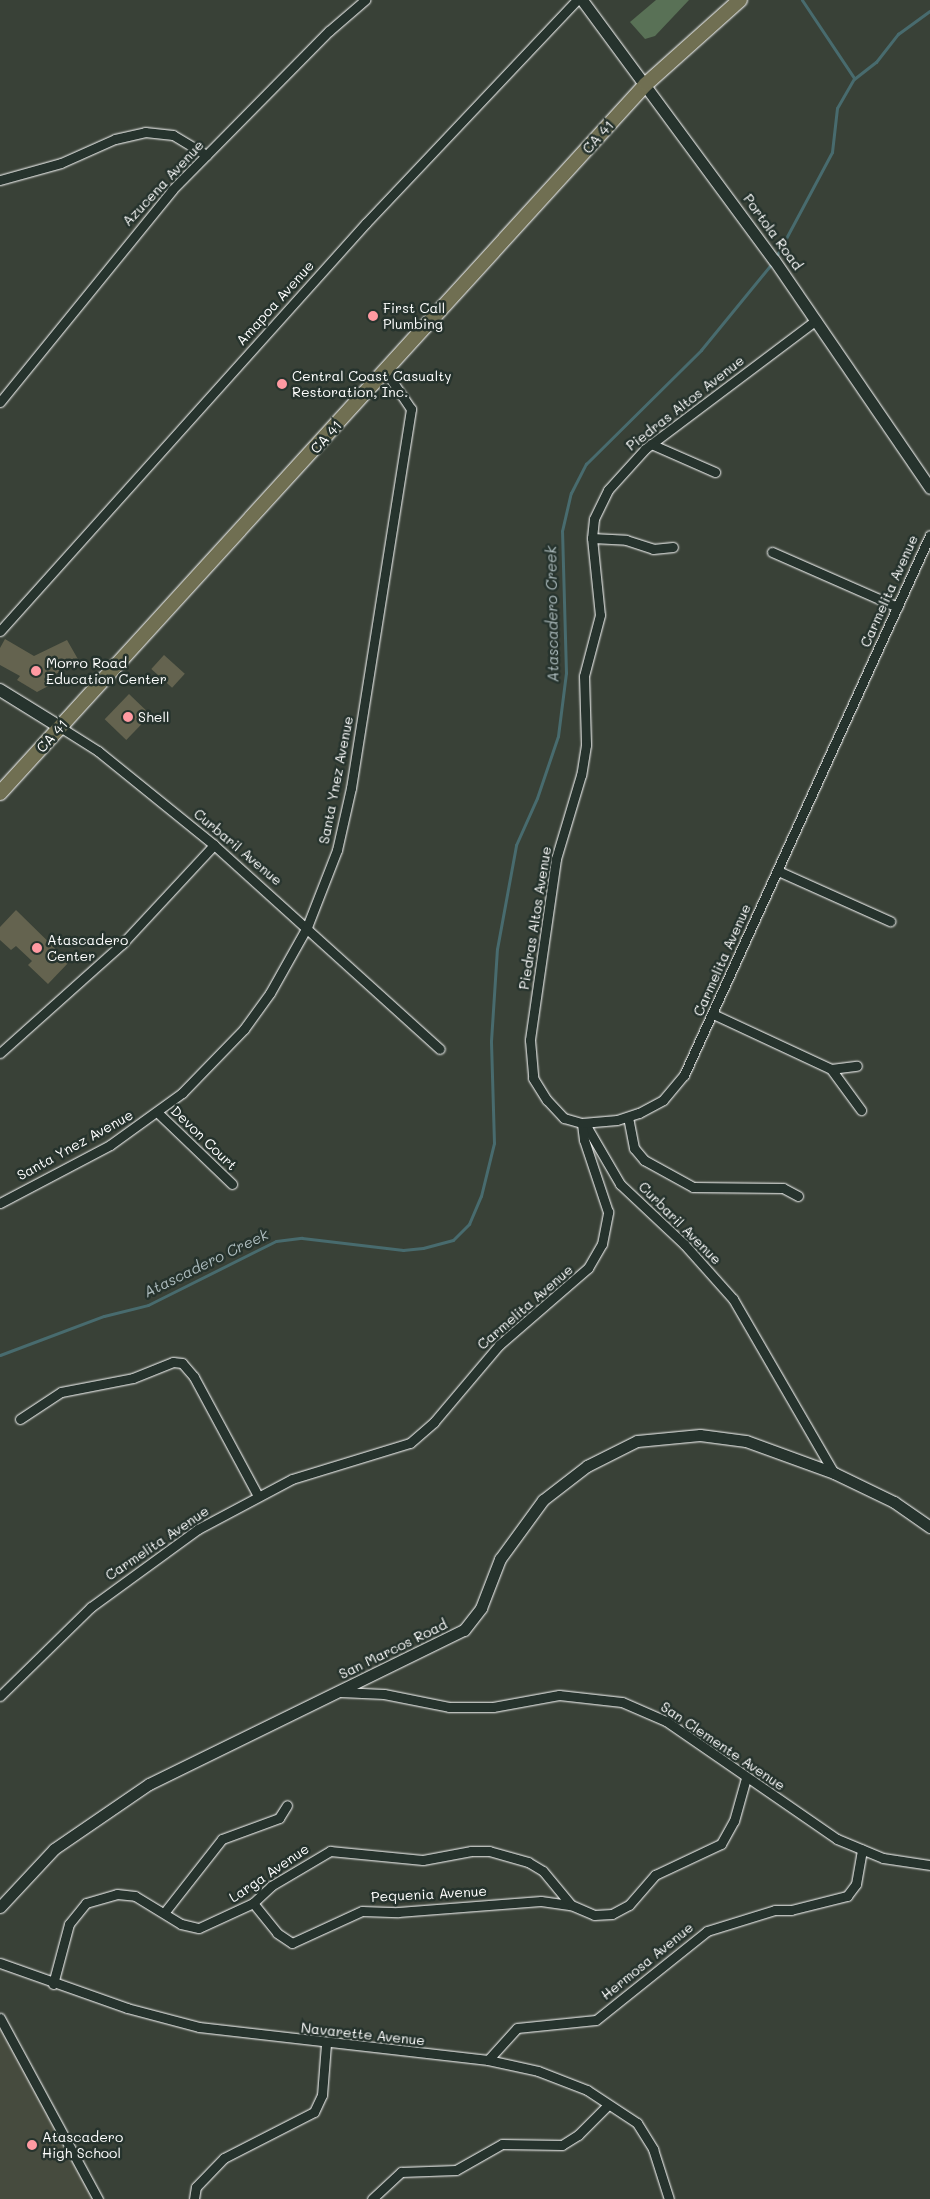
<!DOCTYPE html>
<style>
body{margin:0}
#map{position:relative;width:930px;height:2199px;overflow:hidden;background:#394137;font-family:Mali,sans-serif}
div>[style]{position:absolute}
.built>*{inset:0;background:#464b3e}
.green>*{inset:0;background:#597156}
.stream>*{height:3px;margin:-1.5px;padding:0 1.5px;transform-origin:1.5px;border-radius:1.5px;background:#486b6e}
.building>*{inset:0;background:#64634f;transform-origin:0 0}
.roads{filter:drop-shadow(0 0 1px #fff) drop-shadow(0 0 1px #fff)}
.minor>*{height:9px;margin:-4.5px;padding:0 4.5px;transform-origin:4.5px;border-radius:4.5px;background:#26332d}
.tertiary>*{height:11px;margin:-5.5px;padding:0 5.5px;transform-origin:5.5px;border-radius:5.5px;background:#26332d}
.secondary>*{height:12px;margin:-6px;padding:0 6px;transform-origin:6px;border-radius:6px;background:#26332d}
.primary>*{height:14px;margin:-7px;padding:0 7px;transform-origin:7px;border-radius:7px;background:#706f52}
.dots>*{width:14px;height:14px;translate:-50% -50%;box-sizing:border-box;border:2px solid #26332d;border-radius:50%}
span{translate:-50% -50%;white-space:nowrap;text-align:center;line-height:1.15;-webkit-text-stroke:5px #26332d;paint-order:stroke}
.street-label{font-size:14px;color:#fff}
.poi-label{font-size:14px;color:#fff}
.left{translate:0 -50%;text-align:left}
.water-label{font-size:15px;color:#adbcbe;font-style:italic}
</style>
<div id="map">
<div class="built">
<div style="clip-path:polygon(0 2028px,38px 2090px,92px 2199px,0 2199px)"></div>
</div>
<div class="green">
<div style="clip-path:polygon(656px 0,689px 0,655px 36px,645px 39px,630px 22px)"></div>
</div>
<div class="stream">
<div style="left:802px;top:0;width:94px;rotate:56.3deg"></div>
<div style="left:776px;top:257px;width:119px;rotate:-61.9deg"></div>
<div style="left:832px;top:152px;width:44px;rotate:-83.5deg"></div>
<div style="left:837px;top:108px;width:34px;rotate:-60deg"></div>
<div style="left:854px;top:79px;width:28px;rotate:-38deg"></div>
<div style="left:876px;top:62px;width:36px;rotate:-52deg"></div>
<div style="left:898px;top:34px;width:39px;rotate:-36deg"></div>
<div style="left:0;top:1355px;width:111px;rotate:-20.6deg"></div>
<div style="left:104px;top:1316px;width:45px;rotate:-14deg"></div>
<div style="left:148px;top:1305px;width:143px;rotate:-26.6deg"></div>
<div style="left:276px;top:1241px;width:26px;rotate:-7deg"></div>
<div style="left:302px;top:1238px;width:102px;rotate:6.8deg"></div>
<div style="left:403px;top:1250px;width:20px;rotate:-6deg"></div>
<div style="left:423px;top:1248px;width:31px;rotate:-15deg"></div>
<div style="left:453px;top:1240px;width:23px;rotate:-45deg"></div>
<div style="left:469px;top:1224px;width:30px;rotate:-67deg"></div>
<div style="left:481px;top:1196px;width:55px;rotate:-76.2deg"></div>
<div style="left:494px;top:1143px;width:102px;rotate:-91.7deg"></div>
<div style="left:491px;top:1041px;width:92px;rotate:-86.3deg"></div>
<div style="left:497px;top:949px;width:106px;rotate:-79.6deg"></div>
<div style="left:516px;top:845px;width:51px;rotate:-65.9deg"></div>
<div style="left:537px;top:798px;width:65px;rotate:-71.3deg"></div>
<div style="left:558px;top:736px;width:64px;rotate:-82.8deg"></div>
<div style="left:566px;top:673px;width:142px;rotate:-91.6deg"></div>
<div style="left:562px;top:531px;width:39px;rotate:-77deg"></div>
<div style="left:571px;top:493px;width:33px;rotate:-63deg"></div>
<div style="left:586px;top:464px;width:162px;rotate:-44.7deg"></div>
<div style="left:701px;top:350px;width:114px;rotate:-50.7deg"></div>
</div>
<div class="building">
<div style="clip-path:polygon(5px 639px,34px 656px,67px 640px,79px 661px,52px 676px,54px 683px,37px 692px,17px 680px,20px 676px,0 665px,0 648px)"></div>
<div style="left:164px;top:655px;width:28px;height:19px;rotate:42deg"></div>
<div style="left:129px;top:694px;width:30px;height:35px;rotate:44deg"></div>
<div style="clip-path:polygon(16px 910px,69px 962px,48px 984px,28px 965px,32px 961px,16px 946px,11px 950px,0 940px,0 927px)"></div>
</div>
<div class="roads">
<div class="minor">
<div style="left:0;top:180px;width:63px;rotate:-15.6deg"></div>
<div style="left:61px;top:163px;width:59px;rotate:-24deg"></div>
<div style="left:115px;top:139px;width:31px;rotate:-13deg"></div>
<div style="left:145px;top:132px;width:28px;rotate:6deg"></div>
<div style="left:173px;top:135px;width:39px;rotate:31deg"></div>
<div style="left:816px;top:320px;width:214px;rotate:143deg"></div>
<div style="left:645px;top:449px;width:55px;rotate:132.1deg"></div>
<div style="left:608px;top:490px;width:32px;rotate:116deg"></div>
<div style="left:594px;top:519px;width:19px;rotate:96deg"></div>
<div style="left:592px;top:538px;width:77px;rotate:84.1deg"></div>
<div style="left:600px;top:615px;width:63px;rotate:104.7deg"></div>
<div style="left:584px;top:676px;width:69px;rotate:88.3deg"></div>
<div style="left:586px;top:745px;width:30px;rotate:99deg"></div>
<div style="left:581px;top:775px;width:88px;rotate:106.6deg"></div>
<div style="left:556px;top:859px;width:183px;rotate:98.2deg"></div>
<div style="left:530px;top:1040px;width:38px;rotate:85deg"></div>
<div style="left:533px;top:1078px;width:26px;rotate:58deg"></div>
<div style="left:547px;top:1100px;width:25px;rotate:47deg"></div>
<div style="left:564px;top:1118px;width:19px;rotate:16deg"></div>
<div style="left:582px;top:1123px;width:8px;rotate:45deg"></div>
<div style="left:588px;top:1129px;width:64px;rotate:59.8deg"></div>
<div style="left:620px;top:1184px;width:88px;rotate:43.2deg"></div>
<div style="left:684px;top:1244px;width:74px;rotate:48.3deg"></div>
<div style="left:733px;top:1299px;width:201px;rotate:59.9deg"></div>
<div style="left:0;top:402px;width:273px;rotate:-50.9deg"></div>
<div style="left:172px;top:190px;width:223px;rotate:-45.4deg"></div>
<div style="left:329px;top:31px;width:48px;rotate:-40.7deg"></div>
<div style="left:651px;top:444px;width:70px;rotate:23.6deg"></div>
<div style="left:592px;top:538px;width:34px;rotate:3deg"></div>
<div style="left:626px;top:540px;width:28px;rotate:18deg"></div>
<div style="left:653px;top:549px;width:20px;rotate:-6deg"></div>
<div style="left:772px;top:552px;width:137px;rotate:23.7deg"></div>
<div style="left:0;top:631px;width:548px;rotate:-48.11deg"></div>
<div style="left:366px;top:223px;width:307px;rotate:-46.6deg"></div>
<div style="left:60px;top:727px;width:45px;rotate:32.3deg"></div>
<div style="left:98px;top:751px;width:149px;rotate:39deg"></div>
<div style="left:214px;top:845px;width:304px;rotate:42.1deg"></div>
<div style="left:778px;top:871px;width:123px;rotate:24.1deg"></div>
<div style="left:713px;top:1014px;width:130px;rotate:25deg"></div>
<div style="left:831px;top:1069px;width:51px;rotate:53.8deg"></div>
<div style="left:0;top:1053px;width:164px;rotate:-41.8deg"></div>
<div style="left:122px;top:944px;width:135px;rotate:-47.1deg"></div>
<div style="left:831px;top:1069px;width:26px;rotate:-7deg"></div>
<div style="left:157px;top:1112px;width:104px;rotate:43.8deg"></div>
<div style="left:628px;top:1117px;width:32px;rotate:79deg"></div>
<div style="left:634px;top:1148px;width:16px;rotate:50deg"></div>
<div style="left:644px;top:1160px;width:56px;rotate:28.9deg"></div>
<div style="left:693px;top:1187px;width:90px;rotate:0.6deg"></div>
<div style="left:783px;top:1188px;width:17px;rotate:28deg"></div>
<div style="left:0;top:1203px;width:124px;rotate:-27.8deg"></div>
<div style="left:110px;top:1145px;width:89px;rotate:-35.8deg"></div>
<div style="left:182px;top:1093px;width:89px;rotate:-45.9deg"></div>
<div style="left:244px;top:1029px;width:44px;rotate:-54.2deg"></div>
<div style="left:270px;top:993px;width:76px;rotate:-60.7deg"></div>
<div style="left:307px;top:927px;width:83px;rotate:-68.7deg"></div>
<div style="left:337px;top:850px;width:64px;rotate:-77.3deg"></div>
<div style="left:351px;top:788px;width:384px;rotate:-81deg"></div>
<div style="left:411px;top:409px;width:45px;rotate:-124deg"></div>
<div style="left:20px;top:1419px;width:49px;rotate:-33.4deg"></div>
<div style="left:61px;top:1392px;width:73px;rotate:-11deg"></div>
<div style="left:133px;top:1378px;width:43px;rotate:-21.8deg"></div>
<div style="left:173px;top:1362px;width:9px;rotate:6deg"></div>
<div style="left:182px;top:1363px;width:18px;rotate:49deg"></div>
<div style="left:194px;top:1377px;width:135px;rotate:61.7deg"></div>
<div style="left:340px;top:1692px;width:44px;rotate:2.6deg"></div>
<div style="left:384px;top:1694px;width:66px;rotate:11.3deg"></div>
<div style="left:449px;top:1707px;width:44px"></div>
<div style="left:493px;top:1707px;width:67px;rotate:-10.3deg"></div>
<div style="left:559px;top:1695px;width:63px;rotate:6.3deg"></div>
<div style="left:622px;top:1702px;width:48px;rotate:23.4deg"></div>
<div style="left:666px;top:1721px;width:208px;rotate:34.6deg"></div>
<div style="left:837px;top:1839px;width:50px;rotate:22.4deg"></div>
<div style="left:883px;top:1858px;width:48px;rotate:8.5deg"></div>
<div style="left:0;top:1696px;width:127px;rotate:-44.4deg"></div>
<div style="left:91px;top:1607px;width:132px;rotate:-36.1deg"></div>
<div style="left:198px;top:1529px;width:106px;rotate:-28deg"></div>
<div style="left:292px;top:1479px;width:123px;rotate:-17deg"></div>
<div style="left:410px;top:1443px;width:32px;rotate:-41deg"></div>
<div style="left:434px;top:1422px;width:101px;rotate:-49.8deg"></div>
<div style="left:499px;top:1345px;width:118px;rotate:-40.9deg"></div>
<div style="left:588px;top:1268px;width:28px;rotate:-60deg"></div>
<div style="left:602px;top:1244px;width:33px;rotate:-79deg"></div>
<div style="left:608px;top:1212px;width:76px;rotate:-108.4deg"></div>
<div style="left:584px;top:1140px;width:17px;rotate:-97deg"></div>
<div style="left:582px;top:1123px;width:35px;rotate:-5deg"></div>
<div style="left:617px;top:1120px;width:23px;rotate:-18deg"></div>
<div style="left:639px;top:1113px;width:27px;rotate:-28deg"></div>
<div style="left:663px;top:1100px;width:33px;rotate:-50deg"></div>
<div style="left:684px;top:1075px;width:593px;rotate:-65.51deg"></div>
<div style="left:253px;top:1903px;width:38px;rotate:51deg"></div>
<div style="left:277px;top:1933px;width:18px;rotate:34deg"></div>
<div style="left:292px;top:1943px;width:77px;rotate:-24.6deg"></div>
<div style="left:362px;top:1911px;width:36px;rotate:2deg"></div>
<div style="left:398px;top:1912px;width:143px;rotate:-4.4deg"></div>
<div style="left:541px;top:1901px;width:30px;rotate:8deg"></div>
<div style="left:164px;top:1913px;width:94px;rotate:-51.9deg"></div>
<div style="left:222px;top:1839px;width:61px;rotate:-20.2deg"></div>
<div style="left:279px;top:1818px;width:15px;rotate:-58deg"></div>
<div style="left:0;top:1963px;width:135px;rotate:19.5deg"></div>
<div style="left:127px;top:2008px;width:74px;rotate:14.8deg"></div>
<div style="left:199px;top:2027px;width:291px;rotate:6.5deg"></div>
<div style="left:488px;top:2060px;width:51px;rotate:12.4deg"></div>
<div style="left:538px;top:2071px;width:53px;rotate:21.2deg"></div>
<div style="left:587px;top:2090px;width:60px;rotate:33.4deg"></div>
<div style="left:637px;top:2123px;width:31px;rotate:58deg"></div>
<div style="left:653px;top:2149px;width:52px;rotate:72.3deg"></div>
<div style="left:53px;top:1984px;width:62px;rotate:-75.1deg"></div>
<div style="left:69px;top:1924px;width:27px;rotate:-51deg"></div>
<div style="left:86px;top:1903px;width:32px;rotate:-16deg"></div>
<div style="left:117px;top:1894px;width:18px;rotate:6deg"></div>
<div style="left:135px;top:1896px;width:54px;rotate:31.3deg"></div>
<div style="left:181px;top:1924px;width:18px;rotate:13deg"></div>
<div style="left:199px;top:1928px;width:60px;rotate:-24.8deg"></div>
<div style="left:253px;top:1903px;width:25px;rotate:-43deg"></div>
<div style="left:271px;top:1886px;width:69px;rotate:-30.7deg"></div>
<div style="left:330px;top:1851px;width:93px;rotate:5.5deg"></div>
<div style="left:423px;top:1860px;width:49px;rotate:-10.6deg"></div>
<div style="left:471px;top:1851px;width:18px"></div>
<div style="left:489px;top:1851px;width:41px;rotate:15.8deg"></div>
<div style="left:528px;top:1862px;width:17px;rotate:31deg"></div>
<div style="left:543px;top:1871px;width:44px;rotate:50.5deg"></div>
<div style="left:571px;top:1905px;width:25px;rotate:23deg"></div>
<div style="left:594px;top:1915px;width:18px;rotate:-3deg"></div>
<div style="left:612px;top:1914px;width:19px;rotate:-28deg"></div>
<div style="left:629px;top:1905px;width:40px;rotate:-49deg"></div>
<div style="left:655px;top:1875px;width:73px;rotate:-25.2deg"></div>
<div style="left:721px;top:1844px;width:26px;rotate:-61deg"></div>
<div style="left:734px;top:1821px;width:45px;rotate:-74.4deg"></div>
<div style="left:0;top:2018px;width:206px;rotate:61.6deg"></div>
<div style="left:488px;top:2060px;width:43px;rotate:-47.8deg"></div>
<div style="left:517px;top:2028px;width:79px;rotate:-5.8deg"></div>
<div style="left:596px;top:2020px;width:142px;rotate:-38.7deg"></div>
<div style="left:707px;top:1931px;width:71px;rotate:-17.2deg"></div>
<div style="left:775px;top:1910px;width:16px"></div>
<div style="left:791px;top:1910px;width:58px;rotate:-14deg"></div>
<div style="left:847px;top:1896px;width:15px;rotate:-53deg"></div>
<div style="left:856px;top:1884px;width:35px;rotate:-80deg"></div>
<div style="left:194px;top:2199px;width:12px;rotate:-81deg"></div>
<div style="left:196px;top:2187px;width:40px;rotate:-46deg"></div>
<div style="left:224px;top:2158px;width:101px;rotate:-27.1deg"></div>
<div style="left:314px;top:2112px;width:19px;rotate:-65deg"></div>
<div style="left:322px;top:2095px;width:51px;rotate:-85.5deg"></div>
<div style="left:372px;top:2199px;width:40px;rotate:-43deg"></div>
<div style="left:401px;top:2172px;width:55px;rotate:-2.1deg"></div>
<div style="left:456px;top:2170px;width:53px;rotate:-29.5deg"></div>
<div style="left:502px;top:2144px;width:60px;rotate:1deg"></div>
<div style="left:562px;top:2145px;width:19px;rotate:-32deg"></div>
<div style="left:578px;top:2135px;width:42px;rotate:-45deg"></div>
</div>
<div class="tertiary">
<div style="left:582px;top:0;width:323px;rotate:53.6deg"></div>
<div style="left:774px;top:260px;width:276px;rotate:55.6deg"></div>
<div style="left:0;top:1907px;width:79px;rotate:-47deg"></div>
<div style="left:54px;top:1849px;width:115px;rotate:-34.4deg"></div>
<div style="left:149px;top:1784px;width:351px;rotate:-26.1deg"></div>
<div style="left:464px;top:1630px;width:28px;rotate:-52deg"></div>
<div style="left:481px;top:1608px;width:53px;rotate:-68.8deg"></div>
<div style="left:500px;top:1559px;width:73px;rotate:-53.9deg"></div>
<div style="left:543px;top:1500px;width:56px;rotate:-37.7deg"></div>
<div style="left:587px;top:1466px;width:56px;rotate:-26.6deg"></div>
<div style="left:637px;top:1441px;width:63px;rotate:-5.4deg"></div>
<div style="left:700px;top:1435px;width:46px;rotate:7.4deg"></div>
<div style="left:746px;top:1441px;width:94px;rotate:20deg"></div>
<div style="left:834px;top:1473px;width:67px;rotate:25.8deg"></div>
<div style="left:894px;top:1502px;width:44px;rotate:34.8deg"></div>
</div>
<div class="secondary">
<div style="left:0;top:690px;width:70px;rotate:31.7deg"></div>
</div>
<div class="primary">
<div style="left:0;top:793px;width:959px;rotate:-47.66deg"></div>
<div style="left:646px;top:84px;width:126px;rotate:-41.8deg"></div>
</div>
</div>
<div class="dots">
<div style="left:373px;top:316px;background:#ff9aa2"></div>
<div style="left:282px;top:384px;background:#ff9aa2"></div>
<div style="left:36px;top:671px;background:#ff9aa2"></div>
<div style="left:128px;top:717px;background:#ff9aa2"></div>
<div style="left:37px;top:948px;background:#ff9aa2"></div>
<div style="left:32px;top:2145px;background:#ff9aa2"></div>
</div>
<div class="street-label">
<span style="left:598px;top:137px;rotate:-48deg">CA 41</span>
<span style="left:163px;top:183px;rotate:-47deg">Azucena Avenue</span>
<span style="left:773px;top:232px;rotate:54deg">Portola Road</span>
<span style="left:275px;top:303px;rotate:-48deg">Amapoa Avenue</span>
<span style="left:685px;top:403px;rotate:-38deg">Piedras Altos Avenue</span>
<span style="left:326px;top:437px;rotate:-48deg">CA 41</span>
<span style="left:889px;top:591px;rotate:-66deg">Carmelita Avenue</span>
<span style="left:52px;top:736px;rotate:-48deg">CA 41</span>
<span style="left:336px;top:780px;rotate:-79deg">Santa Ynez Avenue</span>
<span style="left:238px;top:847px;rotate:40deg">Curbaril Avenue</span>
<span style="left:535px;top:918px;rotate:-81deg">Piedras Altos Avenue</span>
<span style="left:722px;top:960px;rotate:-66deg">Carmelita Avenue</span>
<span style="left:204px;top:1138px;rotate:44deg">Devon Court</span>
<span style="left:75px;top:1145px;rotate:-29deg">Santa Ynez Avenue</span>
<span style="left:680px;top:1223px;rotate:45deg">Curbaril Avenue</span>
<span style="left:525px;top:1307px;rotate:-41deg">Carmelita Avenue</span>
<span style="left:157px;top:1543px;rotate:-34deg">Carmelita Avenue</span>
<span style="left:393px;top:1649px;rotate:-26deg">San Marcos Road</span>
<span style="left:723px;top:1746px;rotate:34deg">San Clemente Avenue</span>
<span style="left:269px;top:1873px;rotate:-34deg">Larga Avenue</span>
<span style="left:429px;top:1894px;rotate:-3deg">Pequenia Avenue</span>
<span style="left:647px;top:1961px;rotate:-39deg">Hermosa Avenue</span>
<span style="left:363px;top:2034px;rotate:6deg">Navarette Avenue</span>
</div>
<div class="poi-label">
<span class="left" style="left:383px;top:316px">First Call<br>Plumbing</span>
<span class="left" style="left:292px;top:384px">Central Coast Casualty<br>Restoration, Inc.</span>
<span class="left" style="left:46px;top:671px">Morro Road<br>Education Center</span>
<span class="left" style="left:138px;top:717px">Shell</span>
<span class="left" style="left:47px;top:948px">Atascadero<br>Center</span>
<span class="left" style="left:42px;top:2145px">Atascadero<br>High School</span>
</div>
<div class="water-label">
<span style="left:552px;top:614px;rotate:-91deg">Atascadero Creek</span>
<span style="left:206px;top:1263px;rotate:-26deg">Atascadero Creek</span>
</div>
</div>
